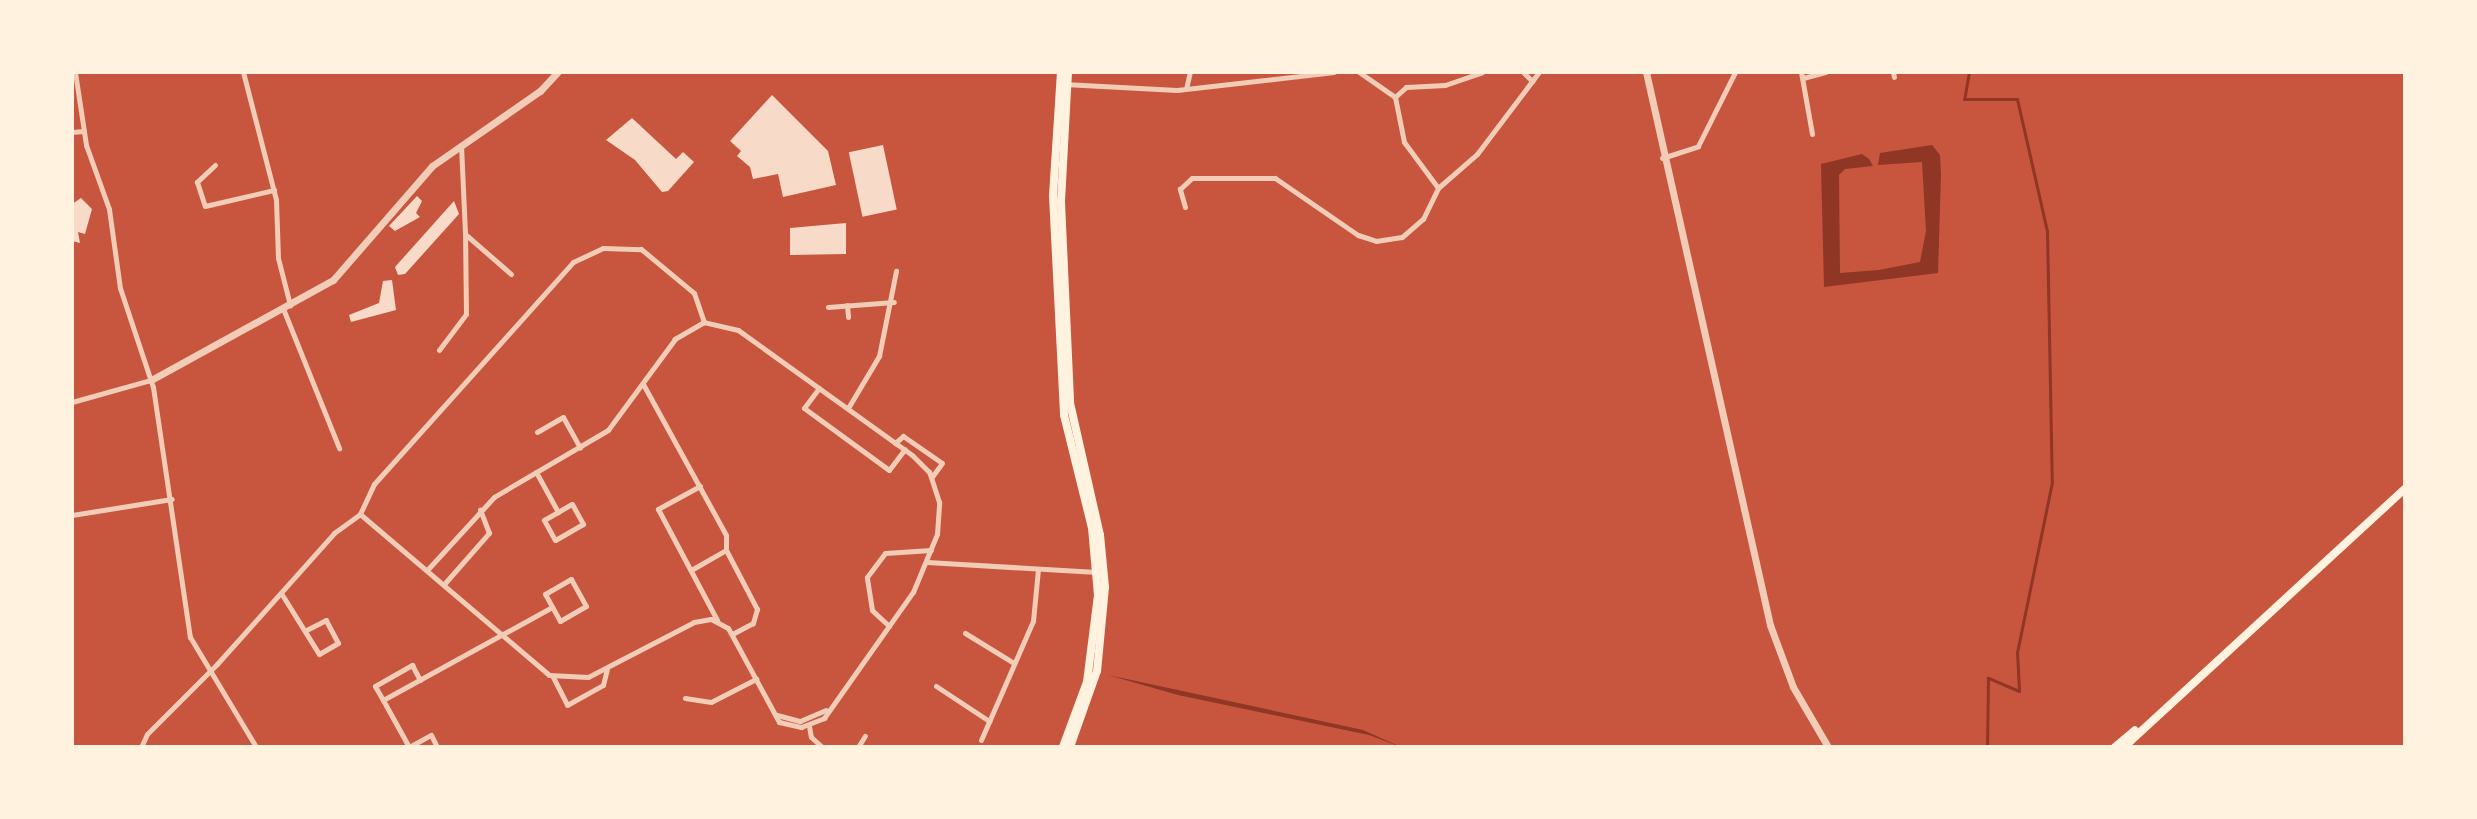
<!DOCTYPE html>
<style>
body{margin:0}
#map{position:relative;width:2477px;height:819px;overflow:hidden;background:#c8553d;font-family:Roboto,sans-serif}
div>[style]{position:absolute}
.water>*{inset:0;background:#8f3625}
.stream>*{height:3px;margin:-1.5px;padding:0 1.5px;transform-origin:1.5px;border-radius:1.5px;background:#8f3625}
.building>*{inset:0;background:#f7dbc8;transform-origin:0 0}
.minor>*{height:5px;margin:-2.5px;padding:0 2.5px;transform-origin:2.5px;border-radius:2.5px;background:#f1ccb7}
.tertiary>*{height:7px;margin:-3.5px;padding:0 3.5px;transform-origin:3.5px;border-radius:3.5px;background:#f1ccb7}
.secondary>*{height:8px;margin:-4px;padding:0 4px;transform-origin:4px;border-radius:4px;background:#fff3e0}
span{translate:-50% -50%;white-space:nowrap;text-align:center;line-height:1.15;-webkit-text-stroke:5px #fff3e0;paint-order:stroke}
.frame{position:absolute;inset:0;border:74px solid #fff3e0;pointer-events:none}
</style>
<div id="map">
<div class="water">
<div style="clip-path:polygon(1932px 145px,1940px 155px,1941px 174px,1938px 273px,1824px 287px,1821px 164px,1862px 154px,1869px 159px,1873px 166px,1845px 169px,1839px 175px,1840px 273px,1879px 270px,1920px 262px,1926px 231px,1922px 162px,1878px 165px,1880px 153px)"></div>
<div style="clip-path:polygon(1108px 675px,1363px 730px,1401px 747px,1369px 735px,1178px 695px)"></div>
</div>
<div class="stream">
<div style="left:1969px;top:72px;width:27px;rotate:100deg"></div>
<div style="left:1964px;top:99px;width:53px"></div>
<div style="left:2017px;top:99px;width:135px;rotate:77.2deg"></div>
<div style="left:2047px;top:231px;width:251px;rotate:88.9deg"></div>
<div style="left:2052px;top:482px;width:174px;rotate:101.6deg"></div>
<div style="left:2017px;top:652px;width:39px;rotate:87deg"></div>
<div style="left:2019px;top:691px;width:34px;rotate:-157deg"></div>
<div style="left:1988px;top:678px;width:69px;rotate:90.8deg"></div>
</div>
<div class="building">
<div style="clip-path:polygon(772px 95px,828px 151px,836px 185px,783px 197px,778px 174px,753px 179px,750px 167px,737px 156px,741px 151px,730px 141px)"></div>
<div style="clip-path:polygon(632px 118px,676px 159px,683px 152px,694px 162px,668px 191px,662px 192px,635px 160px,606px 140px)"></div>
<div style="left:883px;top:145px;width:66px;height:35px;rotate:78deg"></div>
<div style="clip-path:polygon(417px 196px,422px 201px,416px 213px,420px 217px,395px 231px,389px 226px)"></div>
<div style="clip-path:polygon(81px 198px,92px 209px,85px 234px,78px 232px,80px 243px,72px 241px,72px 204px)"></div>
<div style="clip-path:polygon(454px 201px,459px 214px,405px 274px,398px 275px,395px 267px)"></div>
<div style="clip-path:polygon(846px 223px,846px 254px,790px 255px,790px 228px)"></div>
<div style="clip-path:polygon(392px 280px,396px 310px,351px 322px,349px 315px,379px 303px,383px 281px)"></div>
</div>
<div class="minor">
<div style="left:75px;top:72px;width:74px;rotate:81.4deg"></div>
<div style="left:86px;top:145px;width:68px;rotate:70.2deg"></div>
<div style="left:109px;top:209px;width:80px;rotate:82.1deg"></div>
<div style="left:120px;top:288px;width:104px;rotate:71.6deg"></div>
<div style="left:153px;top:387px;width:253px;rotate:81.6deg"></div>
<div style="left:190px;top:637px;width:128px;rotate:59deg"></div>
<div style="left:243px;top:72px;width:132px;rotate:75.5deg"></div>
<div style="left:276px;top:200px;width:58px;rotate:88deg"></div>
<div style="left:278px;top:258px;width:49px;rotate:75.7deg"></div>
<div style="left:1359px;top:72px;width:44px;rotate:34.8deg"></div>
<div style="left:1523px;top:72px;width:13px;rotate:45deg"></div>
<div style="left:1801px;top:72px;width:63px;rotate:79.9deg"></div>
<div style="left:1893px;top:72px;width:5px;rotate:79deg"></div>
<div style="left:1803px;top:78px;width:23px;rotate:-15deg"></div>
<div style="left:1064px;top:84px;width:113px;rotate:3deg"></div>
<div style="left:1177px;top:90px;width:158px;rotate:-6.5deg"></div>
<div style="left:1186px;top:89px;width:17px;rotate:-77deg"></div>
<div style="left:1395px;top:97px;width:46px;rotate:78.7deg"></div>
<div style="left:1404px;top:142px;width:57px;rotate:53.5deg"></div>
<div style="left:1395px;top:97px;width:15px;rotate:-42deg"></div>
<div style="left:1406px;top:87px;width:39px;rotate:-3deg"></div>
<div style="left:1445px;top:85px;width:39px;rotate:-19deg"></div>
<div style="left:72px;top:132px;width:12px;rotate:-5deg"></div>
<div style="left:461px;top:145px;width:89px;rotate:87.4deg"></div>
<div style="left:465px;top:234px;width:61px;rotate:41deg"></div>
<div style="left:1662px;top:158px;width:38px;rotate:-18deg"></div>
<div style="left:1698px;top:146px;width:83px;rotate:-63.4deg"></div>
<div style="left:215px;top:165px;width:25px;rotate:137deg"></div>
<div style="left:197px;top:182px;width:25px;rotate:72deg"></div>
<div style="left:205px;top:206px;width:71px;rotate:-13.1deg"></div>
<div style="left:1185px;top:207px;width:19px;rotate:-106deg"></div>
<div style="left:1180px;top:189px;width:16px;rotate:-43deg"></div>
<div style="left:1192px;top:178px;width:83px"></div>
<div style="left:1275px;top:178px;width:101px;rotate:34.5deg"></div>
<div style="left:1358px;top:235px;width:19px;rotate:18deg"></div>
<div style="left:1376px;top:241px;width:26px;rotate:-9deg"></div>
<div style="left:1402px;top:237px;width:28px;rotate:-41deg"></div>
<div style="left:1423px;top:219px;width:34px;rotate:-64deg"></div>
<div style="left:1438px;top:188px;width:52px;rotate:-41.1deg"></div>
<div style="left:1477px;top:154px;width:103px;rotate:-52.9deg"></div>
<div style="left:847px;top:305px;width:12px;rotate:85deg"></div>
<div style="left:828px;top:307px;width:66px;rotate:-4.3deg"></div>
<div style="left:284px;top:311px;width:148px;rotate:68.1deg"></div>
<div style="left:439px;top:350px;width:45px;rotate:-53.1deg"></div>
<div style="left:466px;top:314px;width:80px;rotate:-90.7deg"></div>
<div style="left:643px;top:384px;width:172px;rotate:61.2deg"></div>
<div style="left:726px;top:535px;width:15px;rotate:90deg"></div>
<div style="left:726px;top:550px;width:67px;rotate:62.3deg"></div>
<div style="left:757px;top:609px;width:15px;rotate:106deg"></div>
<div style="left:753px;top:623px;width:24px;rotate:152deg"></div>
<div style="left:819px;top:388px;width:25px;rotate:127deg"></div>
<div style="left:804px;top:408px;width:105px;rotate:36.1deg"></div>
<div style="left:889px;top:470px;width:26px;rotate:-53deg"></div>
<div style="left:72px;top:402px;width:82px;rotate:-15.6deg"></div>
<div style="left:848px;top:408px;width:61px;rotate:-59.2deg"></div>
<div style="left:879px;top:356px;width:87px;rotate:-78.7deg"></div>
<div style="left:537px;top:432px;width:30px;rotate:-30deg"></div>
<div style="left:563px;top:417px;width:35px;rotate:61deg"></div>
<div style="left:895px;top:443px;width:11px;rotate:-41deg"></div>
<div style="left:903px;top:436px;width:47px;rotate:34.7deg"></div>
<div style="left:942px;top:463px;width:17px;rotate:126deg"></div>
<div style="left:536px;top:472px;width:46px;rotate:61.2deg"></div>
<div style="left:700px;top:486px;width:48px;rotate:151.3deg"></div>
<div style="left:658px;top:509px;width:126px;rotate:62deg"></div>
<div style="left:572px;top:504px;width:23px;rotate:61deg"></div>
<div style="left:583px;top:524px;width:32px;rotate:150deg"></div>
<div style="left:555px;top:540px;width:23px;rotate:-119deg"></div>
<div style="left:544px;top:520px;width:32px;rotate:-30deg"></div>
<div style="left:360px;top:514px;width:248px;rotate:40.4deg"></div>
<div style="left:549px;top:675px;width:39px;rotate:3deg"></div>
<div style="left:588px;top:677px;width:119px;rotate:-27.4deg"></div>
<div style="left:694px;top:622px;width:17px;rotate:-10deg"></div>
<div style="left:711px;top:619px;width:19px;rotate:28deg"></div>
<div style="left:728px;top:628px;width:107px;rotate:61.5deg"></div>
<div style="left:779px;top:722px;width:23px;rotate:13deg"></div>
<div style="left:801px;top:727px;width:25px;rotate:-21deg"></div>
<div style="left:824px;top:718px;width:154px;rotate:-54.8deg"></div>
<div style="left:913px;top:592px;width:63px;rotate:-67.5deg"></div>
<div style="left:937px;top:534px;width:32px;rotate:-86deg"></div>
<div style="left:939px;top:502px;width:32px;rotate:-108deg"></div>
<div style="left:929px;top:472px;width:24px;rotate:-135deg"></div>
<div style="left:912px;top:455px;width:214px;rotate:-144.3deg"></div>
<div style="left:738px;top:330px;width:35px;rotate:-167deg"></div>
<div style="left:704px;top:322px;width:34px;rotate:150deg"></div>
<div style="left:675px;top:339px;width:113px;rotate:126.4deg"></div>
<div style="left:608px;top:430px;width:132px;rotate:149.6deg"></div>
<div style="left:494px;top:497px;width:98px;rotate:132.5deg"></div>
<div style="left:72px;top:515px;width:101px;rotate:-9.1deg"></div>
<div style="left:927px;top:562px;width:170px;rotate:3.4deg"></div>
<div style="left:691px;top:570px;width:40px;rotate:-29.7deg"></div>
<div style="left:571px;top:579px;width:31px;rotate:61deg"></div>
<div style="left:586px;top:606px;width:30px;rotate:150deg"></div>
<div style="left:560px;top:621px;width:31px;rotate:-119deg"></div>
<div style="left:545px;top:594px;width:30px;rotate:-30deg"></div>
<div style="left:445px;top:583px;width:67px;rotate:-48.7deg"></div>
<div style="left:489px;top:533px;width:25px;rotate:-111deg"></div>
<div style="left:281px;top:593px;width:72px;rotate:58.1deg"></div>
<div style="left:319px;top:654px;width:22px;rotate:-30deg"></div>
<div style="left:338px;top:643px;width:26px;rotate:-118deg"></div>
<div style="left:326px;top:620px;width:22px;rotate:153deg"></div>
<div style="left:889px;top:626px;width:23px;rotate:-137deg"></div>
<div style="left:872px;top:610px;width:33px;rotate:-99deg"></div>
<div style="left:867px;top:577px;width:30px;rotate:-53deg"></div>
<div style="left:885px;top:553px;width:46px;rotate:-3.7deg"></div>
<div style="left:965px;top:633px;width:57px;rotate:31.5deg"></div>
<div style="left:553px;top:677px;width:31px;rotate:63deg"></div>
<div style="left:567px;top:705px;width:41px;rotate:-29.1deg"></div>
<div style="left:603px;top:685px;width:16px;rotate:-76deg"></div>
<div style="left:936px;top:686px;width:64px;rotate:33.4deg"></div>
<div style="left:685px;top:698px;width:26px;rotate:9deg"></div>
<div style="left:711px;top:702px;width:51px;rotate:-27.1deg"></div>
<div style="left:383px;top:700px;width:16px;rotate:-120deg"></div>
<div style="left:375px;top:686px;width:43px;rotate:-29.6deg"></div>
<div style="left:412px;top:665px;width:17px;rotate:62deg"></div>
<div style="left:777px;top:715px;width:24px;rotate:15deg"></div>
<div style="left:800px;top:721px;width:28px;rotate:-23deg"></div>
<div style="left:809px;top:726px;width:11px;rotate:80deg"></div>
<div style="left:811px;top:737px;width:15px;rotate:42deg"></div>
<div style="left:981px;top:740px;width:130px;rotate:-66.4deg"></div>
<div style="left:1033px;top:621px;width:52px;rotate:-84.5deg"></div>
<div style="left:141px;top:747px;width:14px;rotate:-65deg"></div>
<div style="left:147px;top:734px;width:99px;rotate:-45deg"></div>
<div style="left:217px;top:664px;width:176px;rotate:-48.2deg"></div>
<div style="left:334px;top:533px;width:32px;rotate:-36deg"></div>
<div style="left:360px;top:514px;width:33px;rotate:-65deg"></div>
<div style="left:374px;top:484px;width:298px;rotate:-48.1deg"></div>
<div style="left:573px;top:262px;width:33px;rotate:-25deg"></div>
<div style="left:603px;top:248px;width:38px;rotate:2deg"></div>
<div style="left:641px;top:249px;width:69px;rotate:39.7deg"></div>
<div style="left:694px;top:293px;width:31px;rotate:71deg"></div>
<div style="left:409px;top:747px;width:54px;rotate:-119deg"></div>
<div style="left:383px;top:700px;width:193px;rotate:-28.8deg"></div>
<div style="left:409px;top:747px;width:25px;rotate:-29deg"></div>
<div style="left:431px;top:735px;width:13px;rotate:63deg"></div>
<div style="left:858px;top:747px;width:13px;rotate:-58deg"></div>
</div>
<div class="tertiary">
<div style="left:1646px;top:72px;width:567px;rotate:77.36deg"></div>
<div style="left:1770px;top:625px;width:66px;rotate:69.6deg"></div>
<div style="left:1793px;top:687px;width:69px;rotate:59.7deg"></div>
<div style="left:151px;top:380px;width:208px;rotate:-28.8deg"></div>
<div style="left:333px;top:280px;width:151px;rotate:-49deg"></div>
<div style="left:432px;top:166px;width:131px;rotate:-34.8deg"></div>
<div style="left:540px;top:91px;width:26px;rotate:-47deg"></div>
</div>
<div class="secondary">
<div style="left:1061px;top:72px;width:124px;rotate:93.7deg"></div>
<div style="left:1053px;top:196px;width:219px;rotate:87.1deg"></div>
<div style="left:1064px;top:415px;width:116px;rotate:76.1deg"></div>
<div style="left:1092px;top:528px;width:67px;rotate:84.9deg"></div>
<div style="left:1098px;top:595px;width:88px;rotate:97.2deg"></div>
<div style="left:1087px;top:682px;width:69px;rotate:110.3deg"></div>
<div style="left:1068px;top:72px;width:130px;rotate:93.1deg"></div>
<div style="left:1061px;top:202px;width:201px;rotate:87.4deg"></div>
<div style="left:1070px;top:403px;width:135px;rotate:77.2deg"></div>
<div style="left:1100px;top:535px;width:52px;rotate:84.5deg"></div>
<div style="left:1105px;top:587px;width:84px;rotate:95.4deg"></div>
<div style="left:1097px;top:671px;width:81px;rotate:109.6deg"></div>
<div style="left:2115px;top:747px;width:26px;rotate:-40deg"></div>
<div style="left:2124px;top:747px;width:381px;rotate:-42.6deg"></div>
</div>
<div class="frame"></div>
</div>
